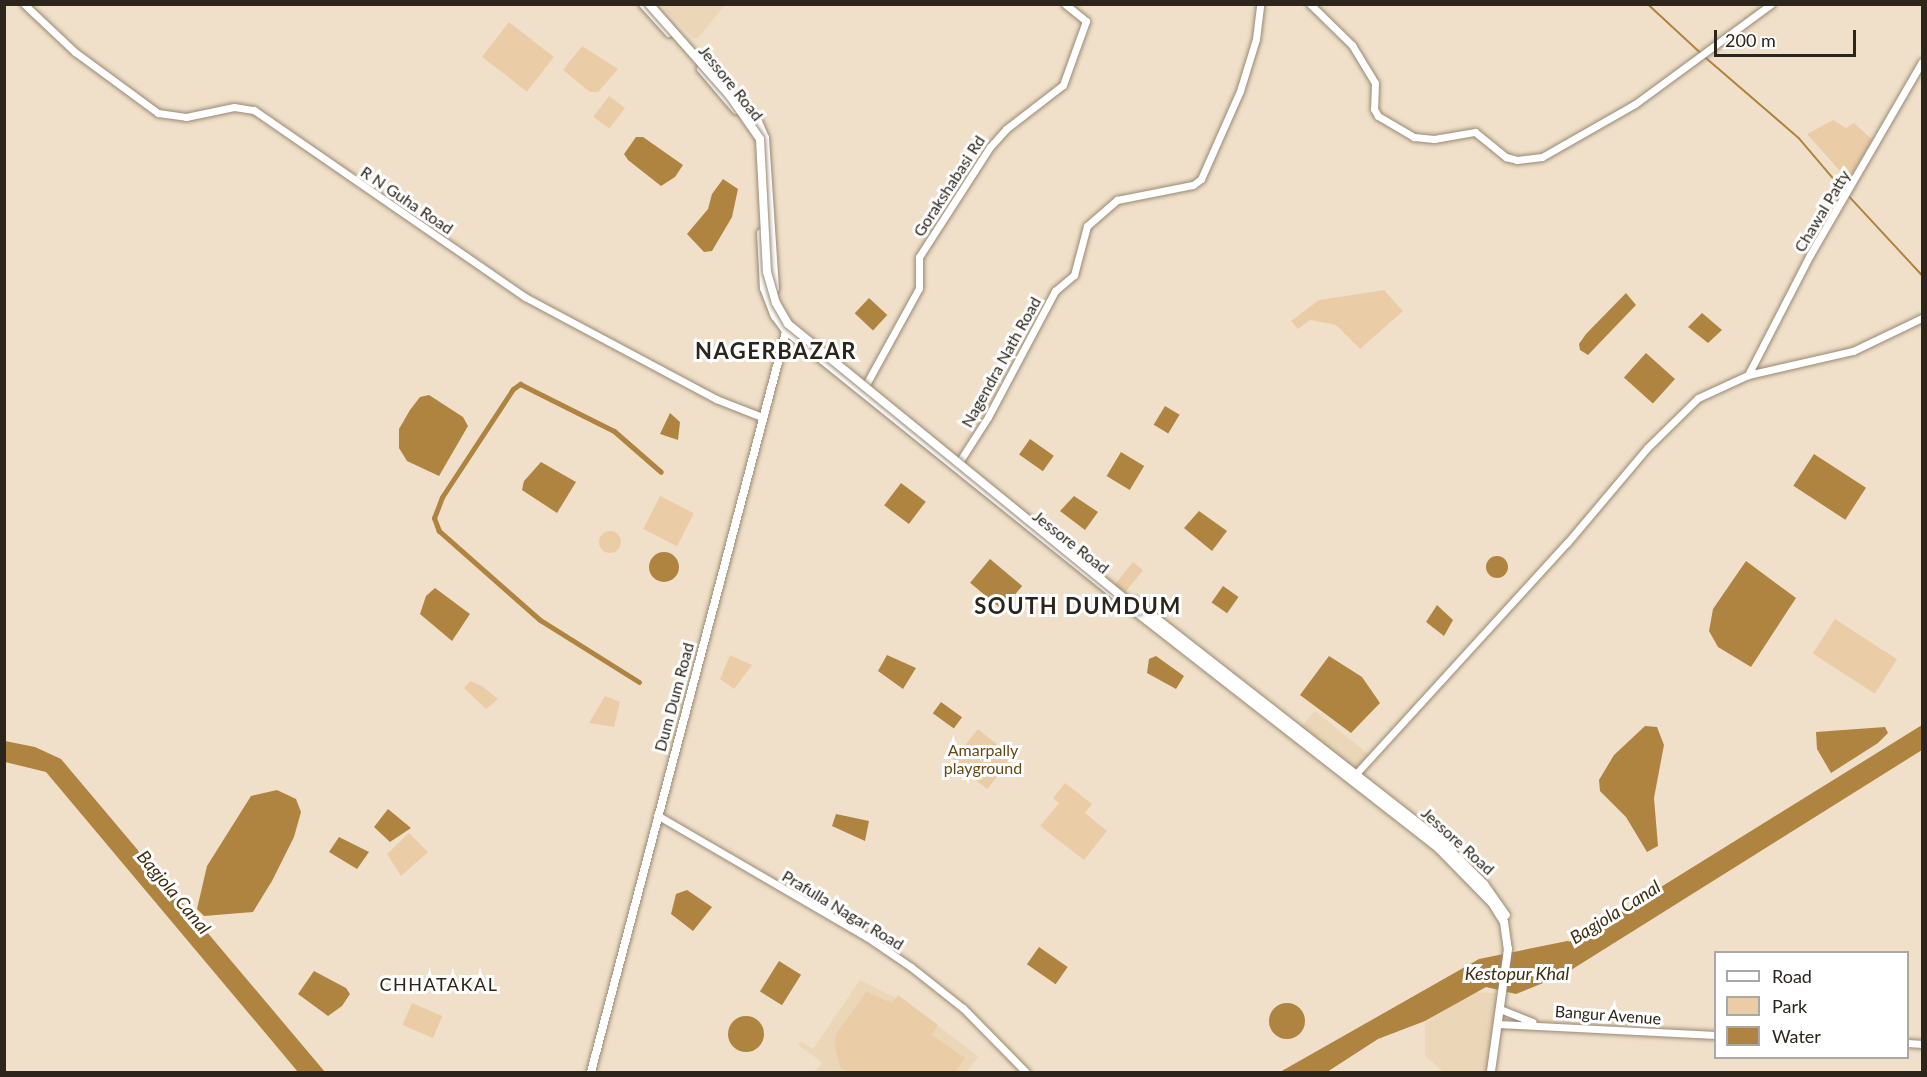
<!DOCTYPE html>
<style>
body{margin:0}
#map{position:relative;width:1927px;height:1077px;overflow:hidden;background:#f1e0c9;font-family:Lato,sans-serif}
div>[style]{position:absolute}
.built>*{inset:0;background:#ebd6b8;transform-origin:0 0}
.green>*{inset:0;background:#eacda6;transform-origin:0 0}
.round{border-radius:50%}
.water>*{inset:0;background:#af8340;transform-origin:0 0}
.stream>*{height:1.5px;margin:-0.75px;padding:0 0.75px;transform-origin:0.75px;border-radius:0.75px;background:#af8340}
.canal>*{height:5px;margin:-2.5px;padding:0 2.5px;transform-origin:2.5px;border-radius:2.5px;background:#af8340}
.roads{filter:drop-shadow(0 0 2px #988974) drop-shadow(0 0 2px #988974)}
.minor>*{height:7px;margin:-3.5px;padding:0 3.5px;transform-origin:3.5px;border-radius:3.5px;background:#fff}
.major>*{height:8px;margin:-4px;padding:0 4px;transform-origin:4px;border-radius:4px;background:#fff}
.bridges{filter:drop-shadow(0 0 2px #988974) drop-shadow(0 0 2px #988974)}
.major-bridge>*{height:8px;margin:-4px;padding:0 4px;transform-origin:4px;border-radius:4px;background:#fff}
span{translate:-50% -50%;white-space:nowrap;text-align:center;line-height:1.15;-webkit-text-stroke:6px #fff;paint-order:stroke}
.street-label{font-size:16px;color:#2b251c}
.park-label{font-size:16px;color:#664714}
.water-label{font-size:18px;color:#412e10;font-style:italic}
.neighbourhood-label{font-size:18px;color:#2b251c;letter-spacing:1.5px}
.district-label{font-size:22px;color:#2b251c;font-weight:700;letter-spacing:1.5px}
.frame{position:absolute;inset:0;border:6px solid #2b251c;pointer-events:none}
.legend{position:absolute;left:1714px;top:951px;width:195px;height:108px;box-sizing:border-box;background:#fff;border:2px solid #aaa8a4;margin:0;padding:8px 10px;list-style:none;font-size:18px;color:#2b251c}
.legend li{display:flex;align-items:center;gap:12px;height:30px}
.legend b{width:30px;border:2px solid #aaa8a4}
.scale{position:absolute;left:1714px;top:30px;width:142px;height:27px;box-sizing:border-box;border:3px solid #2b251c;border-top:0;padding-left:8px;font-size:18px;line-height:21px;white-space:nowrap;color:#2b251c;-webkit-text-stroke:4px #fff;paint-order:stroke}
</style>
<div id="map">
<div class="built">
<div style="clip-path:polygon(661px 5px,725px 5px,698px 38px,693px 38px)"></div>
<div style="left:1315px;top:711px;width:70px;height:23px;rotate:39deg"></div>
<div style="clip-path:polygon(860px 980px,896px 998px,898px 995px,979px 1057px,966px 1072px,815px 1072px,822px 1062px,798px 1045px,801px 1041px,813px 1049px)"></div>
<div style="clip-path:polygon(1471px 992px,1496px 993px,1499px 998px,1488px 1072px,1444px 1072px,1425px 1056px,1425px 1023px)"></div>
</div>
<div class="green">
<div style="left:509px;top:22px;width:57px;height:44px;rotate:38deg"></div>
<div style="clip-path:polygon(582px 46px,618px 69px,598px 92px,590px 92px,563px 70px)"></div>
<div style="left:609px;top:96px;width:20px;height:26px;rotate:37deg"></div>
<div style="clip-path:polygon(1833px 120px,1846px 128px,1854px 123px,1873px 140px,1848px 180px,1807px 134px)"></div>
<div style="clip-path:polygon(1384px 290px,1403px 311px,1360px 349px,1336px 325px,1310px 320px,1298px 329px,1291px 321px,1319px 300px)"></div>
<div style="left:660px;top:496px;width:38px;height:37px;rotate:27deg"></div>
<div class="round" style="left:599px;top:531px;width:22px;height:22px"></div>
<div style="left:1133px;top:562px;width:13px;height:30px;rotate:39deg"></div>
<div style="left:1835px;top:619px;width:74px;height:41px;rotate:33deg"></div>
<div style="clip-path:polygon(730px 655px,752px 665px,734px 689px,720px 679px)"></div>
<div style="clip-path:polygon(470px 681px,482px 686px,498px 699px,486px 709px,464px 688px)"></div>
<div style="clip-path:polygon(605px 696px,620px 702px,614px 727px,589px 723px)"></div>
<div style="left:978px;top:729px;width:45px;height:41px;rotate:39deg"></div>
<div style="clip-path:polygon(1065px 783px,1092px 804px,1085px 813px,1107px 831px,1084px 860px,1040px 826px,1059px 803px,1053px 798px)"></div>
<div style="clip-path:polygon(409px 833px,428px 852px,401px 876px,387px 854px)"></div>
<div style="clip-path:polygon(866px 992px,892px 1003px,898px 995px,938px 1025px,932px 1035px,965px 1058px,955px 1072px,847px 1072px,840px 1067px,834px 1042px,838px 1031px)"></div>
<div style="left:412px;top:1003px;width:33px;height:24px;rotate:23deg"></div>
</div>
<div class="water">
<div style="clip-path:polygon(636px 137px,643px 137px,683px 165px,675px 177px,661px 186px,628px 160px,624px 154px)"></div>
<div style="clip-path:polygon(723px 179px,738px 189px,732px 217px,712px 251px,704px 252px,687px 234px,708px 209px,712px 194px)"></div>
<div style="clip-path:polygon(1626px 293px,1636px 305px,1588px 355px,1580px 350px,1579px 344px,1586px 334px)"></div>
<div style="left:869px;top:298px;width:25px;height:21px;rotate:43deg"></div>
<div style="clip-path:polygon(1702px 313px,1722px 330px,1708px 343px,1688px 327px)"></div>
<div style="left:1646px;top:353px;width:39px;height:33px;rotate:42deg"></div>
<div style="clip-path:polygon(429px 395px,463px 417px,468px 426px,439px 476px,407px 461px,399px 448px,399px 429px,410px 410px,420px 397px)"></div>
<div style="left:1165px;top:406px;width:17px;height:22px;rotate:31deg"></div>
<div style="clip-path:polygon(670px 413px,680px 422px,678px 440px,660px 434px)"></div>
<div style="left:1030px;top:439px;width:29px;height:19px;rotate:35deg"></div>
<div style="left:1121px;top:452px;width:27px;height:28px;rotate:31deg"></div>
<div style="left:1814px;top:454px;width:62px;height:38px;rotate:33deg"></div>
<div style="clip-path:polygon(541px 462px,576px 482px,557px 513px,522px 490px,524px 481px)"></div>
<div style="left:901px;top:483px;width:31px;height:28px;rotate:37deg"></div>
<div style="clip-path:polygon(1074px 496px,1098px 512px,1085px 530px,1060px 511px)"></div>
<div style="clip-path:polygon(1199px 511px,1227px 531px,1212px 551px,1184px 528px)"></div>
<div class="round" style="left:649px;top:552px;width:30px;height:30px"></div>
<div class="round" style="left:1486px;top:556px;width:22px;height:22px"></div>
<div style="left:990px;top:559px;width:42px;height:31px;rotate:40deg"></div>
<div style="clip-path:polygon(1746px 561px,1796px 598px,1751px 667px,1718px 647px,1709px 631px,1713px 609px)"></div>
<div style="left:1223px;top:586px;width:19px;height:20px;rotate:35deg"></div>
<div style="clip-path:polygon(435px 588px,470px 614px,452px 641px,420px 614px,426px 596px)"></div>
<div style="clip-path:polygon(1437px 605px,1453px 620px,1444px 636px,1426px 622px)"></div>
<div style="clip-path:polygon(887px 655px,916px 668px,903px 689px,878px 671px)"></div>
<div style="clip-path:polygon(1156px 656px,1184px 676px,1176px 689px,1147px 673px,1149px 659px)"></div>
<div style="clip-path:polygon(1329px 656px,1362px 677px,1380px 703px,1351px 733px,1300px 695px)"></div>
<div style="left:941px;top:702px;width:26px;height:14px;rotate:36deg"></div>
<div style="clip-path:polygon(1922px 725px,1922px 750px,1563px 975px,1516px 994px,1486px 987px,1425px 1021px,1378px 1039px,1327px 1072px,1280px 1072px,1479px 959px,1577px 939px)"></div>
<div style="clip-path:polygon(1645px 726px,1657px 727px,1664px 745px,1654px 798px,1658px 846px,1647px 852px,1626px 817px,1600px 791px,1599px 780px,1614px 755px)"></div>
<div style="clip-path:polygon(1885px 727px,1888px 733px,1878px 743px,1831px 773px,1817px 749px,1816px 732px)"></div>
<div style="clip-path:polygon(5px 741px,35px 747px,61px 759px,325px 1072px,298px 1072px,46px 772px,5px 762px)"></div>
<div style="clip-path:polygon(277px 790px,296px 799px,301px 812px,294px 837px,272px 881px,253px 912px,204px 916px,197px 909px,207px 866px,251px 796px)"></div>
<div style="clip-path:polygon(388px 809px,411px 828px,390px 842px,374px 827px)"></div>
<div style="clip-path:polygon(836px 814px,869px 821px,865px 841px,832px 826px)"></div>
<div style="clip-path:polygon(339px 837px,369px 852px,357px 869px,329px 852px)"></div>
<div style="clip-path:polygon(687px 890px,712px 907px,693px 931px,671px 914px,676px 894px)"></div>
<div style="left:1039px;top:947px;width:35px;height:21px;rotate:35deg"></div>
<div style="left:779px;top:961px;width:26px;height:36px;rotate:32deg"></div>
<div style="clip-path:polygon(314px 971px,346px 988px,350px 994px,342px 1006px,328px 1016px,298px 994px)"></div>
<div class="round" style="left:1269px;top:1003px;width:36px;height:36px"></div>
<div class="round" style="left:728px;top:1016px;width:36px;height:36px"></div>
</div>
<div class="stream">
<div style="left:1648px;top:4px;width:72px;rotate:42.8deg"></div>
<div style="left:1704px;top:56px;width:125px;rotate:40.8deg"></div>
<div style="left:1799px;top:138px;width:71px;rotate:49.6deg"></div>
<div style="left:1848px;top:195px;width:109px;rotate:47.2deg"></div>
</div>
<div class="canal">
<div style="left:639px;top:682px;width:117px;rotate:-147.9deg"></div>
<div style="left:540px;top:620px;width:135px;rotate:-138.6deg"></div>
<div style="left:439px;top:531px;width:14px;rotate:-111deg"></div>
<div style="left:434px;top:518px;width:22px;rotate:-69deg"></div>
<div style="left:442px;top:497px;width:129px;rotate:-56.7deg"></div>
<div style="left:513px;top:389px;width:9px;rotate:-36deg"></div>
<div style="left:520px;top:384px;width:105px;rotate:26.6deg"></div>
<div style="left:614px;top:431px;width:62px;rotate:41.1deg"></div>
</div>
<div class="roads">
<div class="minor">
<div style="left:24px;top:4px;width:70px;rotate:43.3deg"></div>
<div style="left:75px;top:52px;width:103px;rotate:36.3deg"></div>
<div style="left:158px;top:113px;width:28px;rotate:8deg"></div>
<div style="left:186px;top:117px;width:49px;rotate:-11.8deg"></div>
<div style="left:234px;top:107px;width:20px;rotate:9deg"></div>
<div style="left:254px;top:110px;width:329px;rotate:34.6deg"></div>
<div style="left:525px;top:297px;width:217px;rotate:28.1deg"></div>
<div style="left:716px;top:399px;width:49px;rotate:21.4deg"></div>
<div style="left:1310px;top:4px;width:59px;rotate:44.3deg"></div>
<div style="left:1352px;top:45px;width:44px;rotate:58.8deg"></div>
<div style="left:1375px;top:83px;width:26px;rotate:92deg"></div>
<div style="left:1374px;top:109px;width:8px;rotate:60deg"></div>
<div style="left:1378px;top:116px;width:42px;rotate:30.3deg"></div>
<div style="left:1414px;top:137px;width:20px;rotate:6deg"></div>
<div style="left:1434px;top:139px;width:42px;rotate:-9.7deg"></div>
<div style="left:1475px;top:132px;width:40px;rotate:39deg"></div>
<div style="left:1506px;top:157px;width:11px;rotate:15deg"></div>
<div style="left:1517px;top:160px;width:25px;rotate:-7deg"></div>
<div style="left:1542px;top:157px;width:107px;rotate:-29.7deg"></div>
<div style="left:1635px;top:104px;width:169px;rotate:-36.3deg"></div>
<div style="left:1748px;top:375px;width:135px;rotate:-62.7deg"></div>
<div style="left:1810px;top:255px;width:223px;rotate:-59.9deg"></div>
<div style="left:863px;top:390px;width:116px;rotate:-61.2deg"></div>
<div style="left:919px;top:288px;width:31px;rotate:-90deg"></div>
<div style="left:919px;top:257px;width:131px;rotate:-57.2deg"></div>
<div style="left:990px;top:147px;width:24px;rotate:-48deg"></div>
<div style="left:1006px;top:129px;width:72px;rotate:-37.7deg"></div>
<div style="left:1063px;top:85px;width:68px;rotate:-70.2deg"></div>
<div style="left:1086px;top:21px;width:27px;rotate:-141deg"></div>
<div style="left:956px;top:467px;width:59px;rotate:-57.4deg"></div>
<div style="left:988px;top:417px;width:143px;rotate:-62deg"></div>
<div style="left:1055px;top:291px;width:25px;rotate:-40deg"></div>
<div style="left:1074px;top:275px;width:51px;rotate:-75.1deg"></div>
<div style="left:1087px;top:226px;width:40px;rotate:-41deg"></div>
<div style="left:1117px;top:200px;width:77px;rotate:-11.2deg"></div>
<div style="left:1193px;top:185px;width:10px;rotate:-37deg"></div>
<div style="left:1201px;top:179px;width:96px;rotate:-66.1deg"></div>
<div style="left:1240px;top:91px;width:54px;rotate:-72.9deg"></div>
<div style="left:1256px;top:39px;width:35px;rotate:-83deg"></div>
<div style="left:1353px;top:777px;width:317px;rotate:-47.6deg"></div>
<div style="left:1567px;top:543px;width:124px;rotate:-49.9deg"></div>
<div style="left:1647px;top:448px;width:71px;rotate:-44.4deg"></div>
<div style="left:1698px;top:398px;width:55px;rotate:-24.7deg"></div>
<div style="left:1748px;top:375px;width:108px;rotate:-12.9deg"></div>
<div style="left:1853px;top:351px;width:76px;rotate:-25.6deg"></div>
<div style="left:657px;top:815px;width:243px;rotate:30.2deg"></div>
<div style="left:867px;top:937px;width:53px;rotate:34.3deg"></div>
<div style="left:911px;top:967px;width:66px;rotate:38.3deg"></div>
<div style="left:963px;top:1008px;width:90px;rotate:45.5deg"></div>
<div style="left:1500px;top:1009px;width:35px;rotate:22deg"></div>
<div style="left:1498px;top:1024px;width:218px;rotate:2.9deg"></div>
<div style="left:1908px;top:1043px;width:14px;rotate:4deg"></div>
</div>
<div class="major">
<div style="left:643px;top:4px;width:39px;rotate:48deg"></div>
<div style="left:701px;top:69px;width:54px;rotate:49.5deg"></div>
<div style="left:731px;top:92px;width:40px;rotate:48deg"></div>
<div style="left:758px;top:122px;width:17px;rotate:66deg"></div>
<div style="left:765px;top:138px;width:151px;rotate:86.2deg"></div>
<div style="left:761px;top:233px;width:55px;rotate:86.9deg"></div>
<div style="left:764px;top:288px;width:30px;rotate:69deg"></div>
<div style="left:775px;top:316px;width:17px;rotate:54deg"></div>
<div style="left:785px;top:330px;width:431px;rotate:38.8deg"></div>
<div style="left:1135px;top:602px;width:391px;rotate:38deg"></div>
<div style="left:1443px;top:843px;width:58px;rotate:45deg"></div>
<div style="left:1484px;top:884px;width:38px;rotate:55deg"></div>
<div style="left:1131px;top:608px;width:390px;rotate:38deg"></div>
<div style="left:1438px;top:848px;width:77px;rotate:45.5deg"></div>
<div style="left:1492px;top:903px;width:22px;rotate:58deg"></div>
<div style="left:1504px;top:922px;width:27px;rotate:82deg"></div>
<div style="left:1508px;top:949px;width:124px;rotate:97.9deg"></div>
<div style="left:591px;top:1072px;width:769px;rotate:-75.24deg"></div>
</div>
</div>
<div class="bridges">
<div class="major-bridge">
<div style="left:649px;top:4px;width:123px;rotate:48.6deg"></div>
<div style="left:730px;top:96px;width:52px;rotate:55.1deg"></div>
<div style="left:760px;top:139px;width:133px;rotate:87deg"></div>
<div style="left:767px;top:272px;width:32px;rotate:74deg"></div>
<div style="left:776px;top:303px;width:24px;rotate:60deg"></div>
<div style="left:788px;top:324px;width:453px;rotate:39.2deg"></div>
</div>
</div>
<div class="street-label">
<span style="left:731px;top:83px;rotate:51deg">Jessore Road</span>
<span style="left:949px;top:186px;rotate:-57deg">Gorakshabasi Rd</span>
<span style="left:407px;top:200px;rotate:34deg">R N Guha Road</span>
<span style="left:1822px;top:211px;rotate:-59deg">Chawal Patty</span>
<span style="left:1001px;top:362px;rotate:-61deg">Nagendra Nath Road</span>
<span style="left:1071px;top:542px;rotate:38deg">Jessore Road</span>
<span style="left:674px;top:697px;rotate:-75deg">Dum Dum Road</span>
<span style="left:1458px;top:841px;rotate:42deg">Jessore Road</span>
<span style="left:843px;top:910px;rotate:31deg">Prafulla Nagar Road</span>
<span style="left:1608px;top:1015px;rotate:4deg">Bangur Avenue</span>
</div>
<div class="park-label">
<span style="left:983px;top:759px">Amarpally<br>playground</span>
</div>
<div class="water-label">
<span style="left:174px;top:892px;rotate:50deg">Bagjola Canal</span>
<span style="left:1615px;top:912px;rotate:-32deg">Bagjola Canal</span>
<span style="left:1517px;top:973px">Kestopur Khal</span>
</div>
<div class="neighbourhood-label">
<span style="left:439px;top:984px">CHHATAKAL</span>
</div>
<div class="district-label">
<span style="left:776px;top:351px">NAGERBAZAR</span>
<span style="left:1078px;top:606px">SOUTH DUMDUM</span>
</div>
<div class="frame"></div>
<ul class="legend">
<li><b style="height:8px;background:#fff"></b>Road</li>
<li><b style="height:16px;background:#eacda6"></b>Park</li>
<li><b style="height:16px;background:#af8340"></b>Water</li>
</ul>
<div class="scale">200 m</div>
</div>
